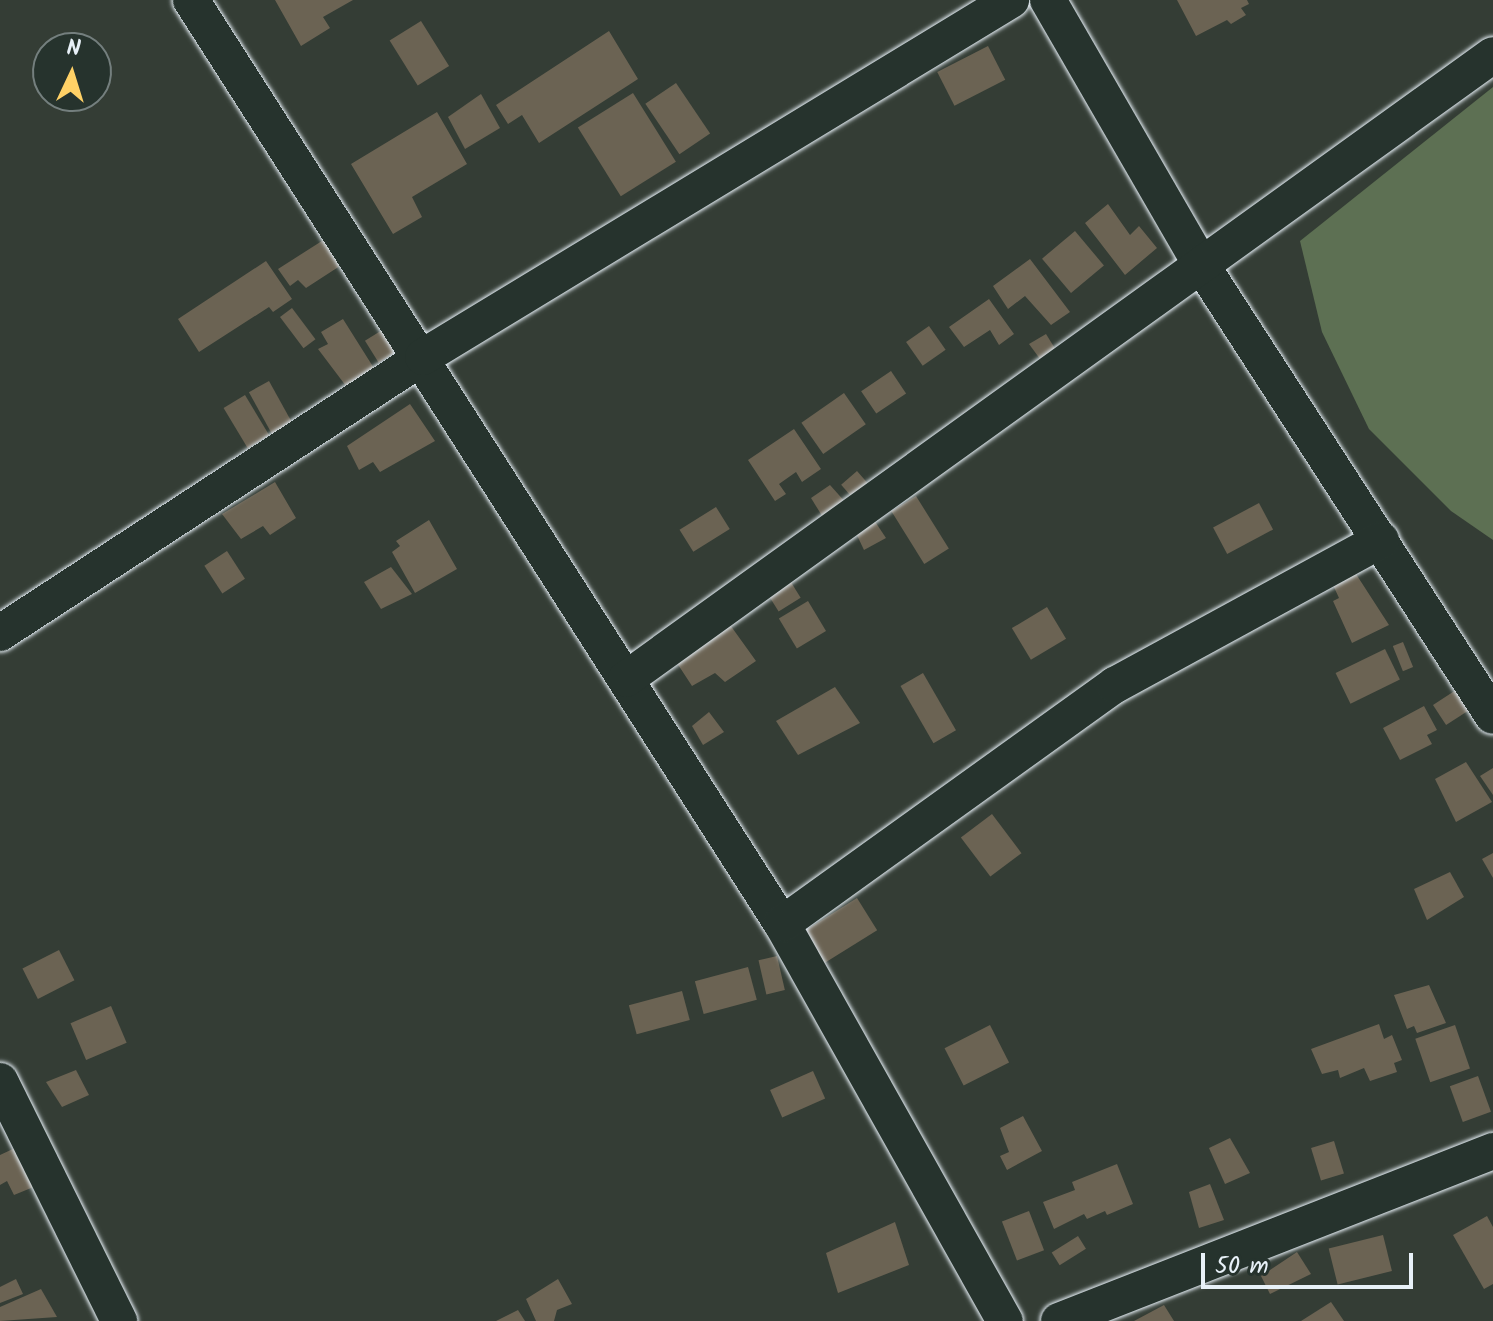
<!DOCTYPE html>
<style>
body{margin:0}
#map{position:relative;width:1493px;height:1321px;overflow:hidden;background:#343d35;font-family:Kalam,sans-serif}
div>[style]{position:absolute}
.green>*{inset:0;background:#5d7053}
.building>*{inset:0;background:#6b6353;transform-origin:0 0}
.roads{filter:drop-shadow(0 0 2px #e8f1f8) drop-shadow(0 0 2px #e8f1f8)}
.minor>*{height:36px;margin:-18px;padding:0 18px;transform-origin:18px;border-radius:18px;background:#26332d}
span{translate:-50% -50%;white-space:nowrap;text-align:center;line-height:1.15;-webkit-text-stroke:7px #26332d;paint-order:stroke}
.north{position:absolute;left:32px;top:32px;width:80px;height:80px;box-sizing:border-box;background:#26332d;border:2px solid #747f7e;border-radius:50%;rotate:4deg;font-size:22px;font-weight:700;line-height:32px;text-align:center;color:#e8f1f8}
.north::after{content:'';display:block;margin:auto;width:28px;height:36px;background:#ffd166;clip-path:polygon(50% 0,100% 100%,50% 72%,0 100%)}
.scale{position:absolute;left:1201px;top:1253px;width:212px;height:36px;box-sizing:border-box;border:4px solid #e8f1f8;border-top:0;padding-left:10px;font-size:24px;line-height:28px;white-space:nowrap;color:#e8f1f8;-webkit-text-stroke:6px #26332d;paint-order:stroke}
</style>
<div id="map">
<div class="green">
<div style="clip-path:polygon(1493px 87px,1493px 540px,1451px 511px,1369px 429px,1322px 332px,1300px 241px)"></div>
</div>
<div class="building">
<div style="clip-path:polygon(275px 0,353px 0,323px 17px,330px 28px,301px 46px)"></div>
<div style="clip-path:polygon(1177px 0,1247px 0,1249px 4px,1241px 8px,1246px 15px,1231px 24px,1227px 20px,1196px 36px)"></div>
<div style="left:421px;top:21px;width:53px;height:37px;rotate:58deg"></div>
<div style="clip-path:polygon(609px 31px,638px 79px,539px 143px,522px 115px,508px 124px,496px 105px)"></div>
<div style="left:988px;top:46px;width:38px;height:57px;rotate:63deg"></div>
<div style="left:676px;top:83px;width:61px;height:37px;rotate:56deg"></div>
<div style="left:633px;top:93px;width:81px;height:65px;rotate:58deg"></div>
<div style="clip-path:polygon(481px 94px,500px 128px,465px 149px,448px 117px)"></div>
<div style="clip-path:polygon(437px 112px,467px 164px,412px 197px,422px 217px,393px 234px,351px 164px)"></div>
<div style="clip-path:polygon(1108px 204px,1130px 235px,1139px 226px,1157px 248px,1125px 275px,1085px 223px)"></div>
<div style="left:1075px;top:231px;width:45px;height:43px;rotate:50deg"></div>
<div style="clip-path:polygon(325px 239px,343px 264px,306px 288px,298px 280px,290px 286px,278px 269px)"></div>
<div style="clip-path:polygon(1030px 259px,1070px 312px,1051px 325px,1025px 296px,1008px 309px,993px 286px)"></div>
<div style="clip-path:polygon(266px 261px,292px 299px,273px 312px,269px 307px,199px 352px,178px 319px)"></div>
<div style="clip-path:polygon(989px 299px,1014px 334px,999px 345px,990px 330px,964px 347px,949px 327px)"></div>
<div style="left:292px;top:308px;width:39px;height:15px;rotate:53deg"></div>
<div style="clip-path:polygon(343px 319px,377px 373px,349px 390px,318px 349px,328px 344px,321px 332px)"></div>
<div style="left:929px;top:326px;width:29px;height:28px;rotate:55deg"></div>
<div style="left:387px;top:327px;width:26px;height:26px;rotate:58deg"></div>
<div style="clip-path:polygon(1046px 334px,1059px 355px,1043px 363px,1029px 344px)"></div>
<div style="left:891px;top:371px;width:27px;height:36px;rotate:56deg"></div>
<div style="left:269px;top:381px;width:48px;height:23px;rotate:61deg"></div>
<div style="left:844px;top:393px;width:38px;height:52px;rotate:55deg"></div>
<div style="left:245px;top:395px;width:47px;height:25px;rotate:59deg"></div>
<div style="clip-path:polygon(410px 404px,435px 441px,380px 472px,373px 462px,359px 470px,347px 446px)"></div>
<div style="clip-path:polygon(794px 429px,821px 469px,802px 482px,796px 472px,779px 484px,786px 494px,775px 501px,748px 460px)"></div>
<div style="left:857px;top:471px;width:23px;height:21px;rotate:49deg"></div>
<div style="clip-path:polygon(275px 482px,296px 518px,270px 535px,263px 526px,241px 539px,222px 514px)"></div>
<div style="clip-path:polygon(830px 485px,847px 504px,824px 519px,811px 498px)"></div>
<div style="left:916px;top:496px;width:62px;height:29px;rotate:58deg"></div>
<div style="left:1259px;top:503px;width:30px;height:52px;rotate:62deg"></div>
<div style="left:716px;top:507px;width:26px;height:43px;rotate:58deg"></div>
<div style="clip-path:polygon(872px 517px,886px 538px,864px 550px,854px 529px)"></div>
<div style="clip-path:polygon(429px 520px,457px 569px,415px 593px,392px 552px,400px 546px,396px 541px)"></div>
<div style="left:227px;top:551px;width:33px;height:27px;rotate:57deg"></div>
<div style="clip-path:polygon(391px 567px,412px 594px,381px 609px,364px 582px)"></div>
<div style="clip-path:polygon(1356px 574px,1389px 625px,1352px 643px,1333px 601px,1339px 598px,1333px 585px)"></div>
<div style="left:789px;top:579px;width:22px;height:26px;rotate:58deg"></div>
<div style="left:808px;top:601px;width:35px;height:34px;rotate:59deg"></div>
<div style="left:1047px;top:607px;width:37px;height:41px;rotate:59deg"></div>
<div style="clip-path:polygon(728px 622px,756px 661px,725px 682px,715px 673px,692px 686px,675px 660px)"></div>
<div style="left:1403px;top:642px;width:27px;height:11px;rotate:68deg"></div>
<div style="left:1385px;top:649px;width:34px;height:55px;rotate:64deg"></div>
<div style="left:923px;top:673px;width:66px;height:26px;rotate:60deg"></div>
<div style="clip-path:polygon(835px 687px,860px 723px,798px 755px,776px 721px)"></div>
<div style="left:1459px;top:688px;width:24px;height:31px;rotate:57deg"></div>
<div style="clip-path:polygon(1424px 706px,1437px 730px,1427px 735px,1432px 744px,1400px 760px,1383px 728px)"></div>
<div style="clip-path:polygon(709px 712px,724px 732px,703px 745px,692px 726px)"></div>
<div style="clip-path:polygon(1466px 762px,1492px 802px,1456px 822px,1435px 779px)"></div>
<div style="clip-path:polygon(1493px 768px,1493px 795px,1480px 776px)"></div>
<div style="left:992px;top:814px;width:49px;height:39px;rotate:53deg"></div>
<div style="clip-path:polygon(1493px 853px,1493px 878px,1482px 859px)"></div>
<div style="clip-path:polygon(1450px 872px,1464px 897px,1427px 920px,1414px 889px)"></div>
<div style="left:857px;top:898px;width:38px;height:63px;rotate:58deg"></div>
<div style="left:59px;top:950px;width:34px;height:41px;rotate:63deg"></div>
<div style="left:777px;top:956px;width:35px;height:19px;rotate:77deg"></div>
<div style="left:748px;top:967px;width:34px;height:55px;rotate:75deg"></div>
<div style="clip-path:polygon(1429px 985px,1446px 1023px,1417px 1033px,1414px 1026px,1407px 1029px,1394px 995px)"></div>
<div style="left:682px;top:991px;width:30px;height:55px;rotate:75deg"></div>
<div style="left:111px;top:1006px;width:40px;height:44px;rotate:67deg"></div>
<div style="clip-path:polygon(1379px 1024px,1384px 1039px,1392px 1035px,1402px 1060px,1394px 1063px,1397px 1072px,1370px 1081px,1364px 1068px,1340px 1078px,1338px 1070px,1322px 1074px,1311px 1049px)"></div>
<div style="left:990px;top:1025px;width:42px;height:51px;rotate:63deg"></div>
<div style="left:1455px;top:1025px;width:46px;height:42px;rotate:71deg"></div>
<div style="clip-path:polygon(76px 1070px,89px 1095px,62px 1107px,46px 1082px)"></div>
<div style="left:813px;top:1071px;width:30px;height:47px;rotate:66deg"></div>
<div style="left:1478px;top:1076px;width:38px;height:30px;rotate:70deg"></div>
<div style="clip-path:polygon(1023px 1116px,1042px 1151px,1007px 1170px,1000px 1156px,1009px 1152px,1000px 1128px)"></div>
<div style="clip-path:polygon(1230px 1138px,1250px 1173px,1225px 1184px,1209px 1148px)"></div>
<div style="left:1334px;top:1141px;width:34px;height:24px;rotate:73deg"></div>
<div style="clip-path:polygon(15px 1148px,36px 1186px,14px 1195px,7px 1181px,0 1185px,0 1155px)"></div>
<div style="clip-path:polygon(1117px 1164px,1133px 1204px,1107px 1215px,1105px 1211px,1087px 1219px,1084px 1214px,1054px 1229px,1043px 1202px,1075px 1190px,1072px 1182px)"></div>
<div style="clip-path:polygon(1210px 1184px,1224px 1220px,1199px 1228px,1189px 1192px)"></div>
<div style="left:1029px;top:1211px;width:42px;height:29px;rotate:69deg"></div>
<div style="clip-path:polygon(1487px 1216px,1493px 1227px,1493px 1284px,1484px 1289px,1453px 1235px)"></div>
<div style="clip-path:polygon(895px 1222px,909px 1265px,838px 1293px,826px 1253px)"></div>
<div style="left:1383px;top:1235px;width:37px;height:56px;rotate:76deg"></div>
<div style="left:1078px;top:1236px;width:15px;height:31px;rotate:58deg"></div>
<div style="clip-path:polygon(1297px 1252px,1311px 1274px,1270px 1294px,1261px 1276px)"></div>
<div style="clip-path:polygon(16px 1279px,23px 1294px,0 1303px,0 1287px)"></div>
<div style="clip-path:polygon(558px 1279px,572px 1304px,557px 1310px,554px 1321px,536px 1321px,526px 1299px)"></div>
<div style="clip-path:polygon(41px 1289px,57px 1317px,0 1321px,0 1307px)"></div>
<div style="clip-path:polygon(1331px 1302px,1344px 1321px,1301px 1321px)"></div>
<div style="clip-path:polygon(1164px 1305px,1174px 1321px,1134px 1321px)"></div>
<div style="clip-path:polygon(518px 1310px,525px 1321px,496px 1321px)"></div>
</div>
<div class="roads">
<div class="minor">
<div style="left:191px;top:0;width:1097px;rotate:57.4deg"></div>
<div style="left:782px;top:924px;width:455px;rotate:60.7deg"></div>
<div style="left:1048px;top:0;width:304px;rotate:60deg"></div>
<div style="left:1200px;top:263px;width:539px;rotate:57.11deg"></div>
<div style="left:0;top:633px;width:505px;rotate:-33.12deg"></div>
<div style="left:423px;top:357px;width:688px;rotate:-31.26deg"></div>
<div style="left:626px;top:679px;width:1068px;rotate:-35.74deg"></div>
<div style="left:782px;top:924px;width:410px;rotate:-35.7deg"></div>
<div style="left:1115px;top:685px;width:303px;rotate:-28.6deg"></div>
<div style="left:0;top:1081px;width:268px;rotate:63.6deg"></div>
<div style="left:1059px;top:1321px;width:466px;rotate:-21.4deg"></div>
</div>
</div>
<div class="north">N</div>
<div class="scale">50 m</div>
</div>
